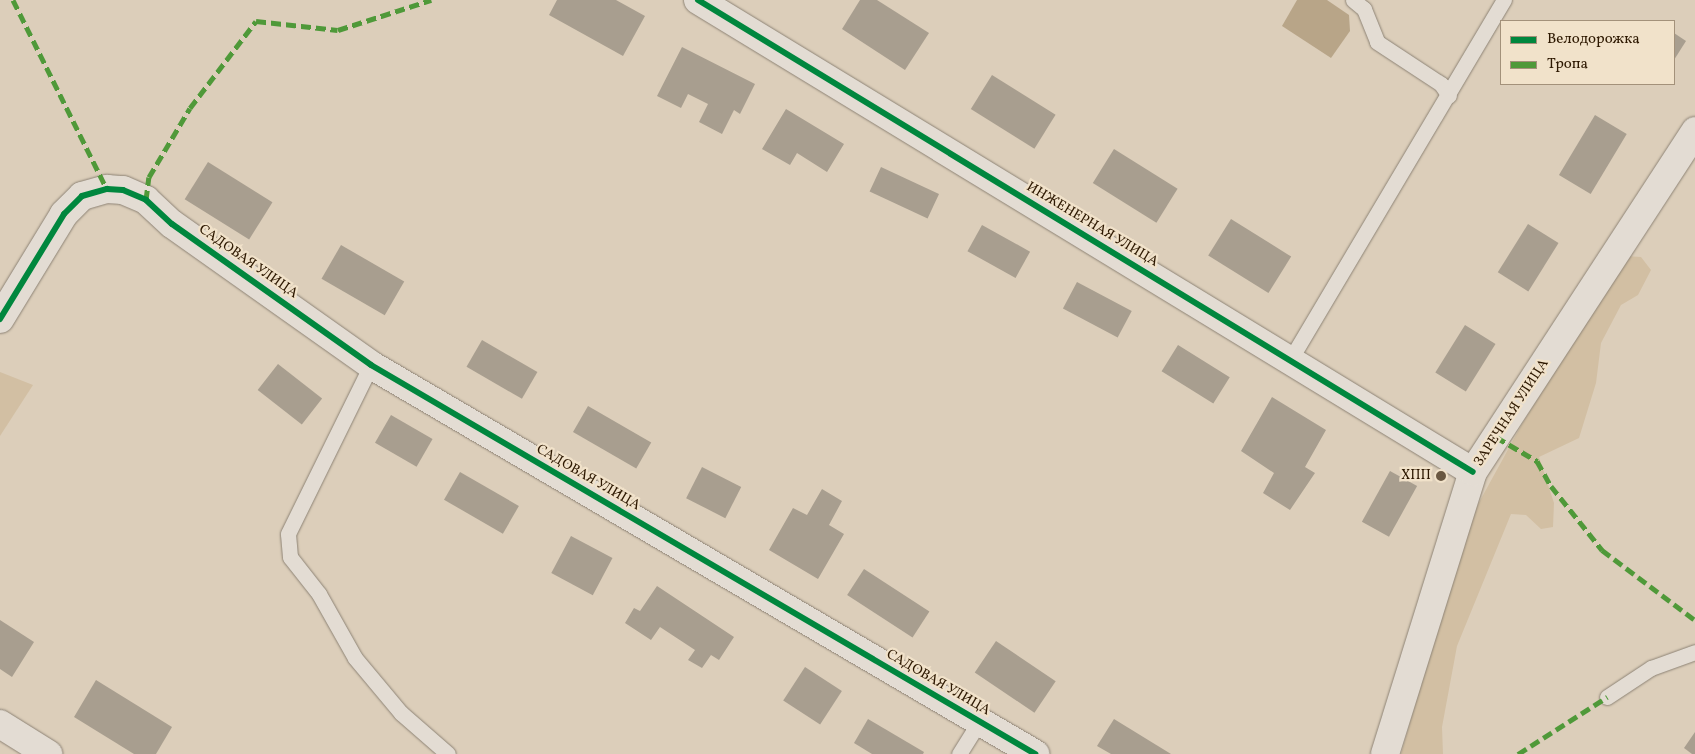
<!DOCTYPE html>
<meta charset="utf-8">
<style>
body{margin:0}
#map{position:relative;width:1695px;height:754px;overflow:hidden;background:#dcceba;font-family:Vollkorn,serif}
div>[style]{position:absolute}
.green>*{inset:0;background:#d2bfa3}
.water>*{inset:0;background:#b8a588}
.building>*{inset:0;background:#a89e8f;transform-origin:0 0}
.roads{filter:drop-shadow(0 0 1px #8d8375) drop-shadow(0 0 1px #8d8375)}
.lane>*{height:15px;margin:-7.5px;padding:0 7.5px;transform-origin:7.5px;border-radius:7.5px;background:#e3dcd3}
.street>*{height:28px;margin:-14px;padding:0 14px;transform-origin:14px;border-radius:14px;background:#e3dcd3}
.quiet>*{height:5px;margin-top:-2.5px;transform-origin:0;background:repeating-linear-gradient(90deg,#4f9939 0 10px,transparent 0 15px)}
.cycleway>*{height:6px;margin:-3px;padding:0 3px;transform-origin:3px;border-radius:3px;background:#00873e}
.dots>*{width:14px;height:14px;translate:-50% -50%;box-sizing:border-box;border:2px solid #f1e2ca;border-radius:50%}
span{translate:-50% -50%;white-space:nowrap;text-align:center;line-height:1.15;-webkit-text-stroke:4.5px #f1e2ca;paint-order:stroke}
.street-label{font-size:14px;color:#2d1801}
.poi-label{font-size:14px;color:#2d1801}
.right{translate:-100% -50%;text-align:right}
.legend{position:absolute;left:1500px;top:20px;width:175px;height:65px;box-sizing:border-box;background:#f1e2ca;border:1px solid #a3917a;margin:0;padding:6px 9px;list-style:none;font-size:15px;color:#2d1801}
.legend li{display:flex;align-items:center;gap:10px;height:25px}
.legend b{width:25px;border:1px solid #a3917a}
</style>
<div id="map">
<div class="green">
<div style="clip-path:polygon(1626px 256px,1641px 257px,1651px 270px,1638px 295px,1621px 305px,1601px 343px,1596px 383px,1579px 438px,1539px 457px,1554px 503px,1553px 527px,1541px 529px,1526px 515px,1511px 514px,1457px 646px,1442px 727px,1443px 754px,1401px 754px,1450px 582px,1476px 508px,1522px 424px)"></div>
<div style="clip-path:polygon(0 372px,33px 385px,0 436px)"></div>
</div>
<div class="water">
<div style="clip-path:polygon(1297px 0,1327px 0,1349px 15px,1350px 31px,1331px 58px,1282px 26px)"></div>
</div>
<div class="building">
<div style="clip-path:polygon(557px 0,616px 0,645px 16px,623px 56px,549px 15px)"></div>
<div style="clip-path:polygon(860px 0,877px 0,929px 33px,905px 70px,842px 29px)"></div>
<div style="clip-path:polygon(1674px 33px,1686px 41px,1674px 60px)"></div>
<div style="clip-path:polygon(682px 47px,755px 84px,740px 114px,734px 110px,722px 134px,699px 122px,708px 104px,688px 94px,681px 108px,657px 96px)"></div>
<div style="left:992px;top:75px;width:75px;height:40px;rotate:32deg"></div>
<div style="clip-path:polygon(786px 109px,844px 144px,827px 172px,797px 153px,790px 165px,762px 149px)"></div>
<div style="left:1595px;top:115px;width:37px;height:70px;rotate:31deg"></div>
<div style="left:1114px;top:149px;width:75px;height:40px;rotate:32deg"></div>
<div style="left:208px;top:162px;width:76px;height:44px;rotate:32deg"></div>
<div style="left:881px;top:167px;width:64px;height:27px;rotate:25deg"></div>
<div style="left:1231px;top:219px;width:71px;height:43px;rotate:32deg"></div>
<div style="left:1528px;top:224px;width:36px;height:57px;rotate:32deg"></div>
<div style="left:982px;top:225px;width:55px;height:30px;rotate:29deg"></div>
<div style="left:341px;top:245px;width:73px;height:39px;rotate:30deg"></div>
<div style="left:1077px;top:282px;width:62px;height:30px;rotate:28deg"></div>
<div style="left:1465px;top:325px;width:36px;height:56px;rotate:32deg"></div>
<div style="left:482px;top:340px;width:64px;height:31px;rotate:30deg"></div>
<div style="left:1178px;top:345px;width:61px;height:31px;rotate:32deg"></div>
<div style="left:278px;top:364px;width:56px;height:33px;rotate:38deg"></div>
<div style="clip-path:polygon(1272px 397px,1326px 430px,1305px 467px,1315px 473px,1290px 510px,1263px 493px,1274px 473px,1241px 451px)"></div>
<div style="left:588px;top:406px;width:73px;height:30px;rotate:30deg"></div>
<div style="left:391px;top:415px;width:48px;height:32px;rotate:30deg"></div>
<div style="left:702px;top:467px;width:44px;height:35px;rotate:27deg"></div>
<div style="left:1390px;top:471px;width:31px;height:58px;rotate:29deg"></div>
<div style="left:460px;top:472px;width:68px;height:32px;rotate:30deg"></div>
<div style="clip-path:polygon(822px 489px,842px 501px,829px 525px,844px 534px,818px 579px,769px 550px,793px 508px,807px 515px)"></div>
<div style="left:571px;top:536px;width:47px;height:42px;rotate:28deg"></div>
<div style="left:864px;top:569px;width:78px;height:31px;rotate:33deg"></div>
<div style="clip-path:polygon(657px 586px,734px 637px,719px 660px,711px 655px,702px 668px,688px 660px,695px 650px,660px 627px,651px 640px,625px 623px,634px 608px,640px 611px)"></div>
<div style="clip-path:polygon(0 620px,34px 642px,12px 677px,0 669px)"></div>
<div style="left:996px;top:641px;width:72px;height:38px;rotate:34deg"></div>
<div style="left:805px;top:667px;width:44px;height:40px;rotate:33deg"></div>
<div style="clip-path:polygon(96px 680px,172px 727px,156px 754px,134px 754px,74px 717px)"></div>
<div style="clip-path:polygon(868px 719px,924px 752px,923px 754px,872px 754px,854px 743px)"></div>
<div style="clip-path:polygon(1114px 719px,1171px 754px,1111px 754px,1097px 746px)"></div>
<div style="clip-path:polygon(1695px 732px,1695px 754px,1692px 754px,1684px 748px)"></div>
</div>
<div class="roads">
<div class="lane">
<div style="left:1353px;top:0;width:14px;rotate:39deg"></div>
<div style="left:1364px;top:9px;width:35px;rotate:68deg"></div>
<div style="left:1377px;top:42px;width:77px;rotate:33.3deg"></div>
<div style="left:1441px;top:84px;width:14px;rotate:56deg"></div>
<div style="left:1290px;top:360px;width:419px;rotate:-59.3deg"></div>
<div style="left:371px;top:365px;width:188px;rotate:116.2deg"></div>
<div style="left:288px;top:534px;width:23px;rotate:85deg"></div>
<div style="left:290px;top:557px;width:47px;rotate:51.9deg"></div>
<div style="left:319px;top:594px;width:73px;rotate:60.6deg"></div>
<div style="left:355px;top:658px;width:72px;rotate:50.1deg"></div>
<div style="left:401px;top:713px;width:62px;rotate:41.1deg"></div>
<div style="left:1607px;top:697px;width:53px;rotate:-33.4deg"></div>
<div style="left:1651px;top:668px;width:47px;rotate:-20deg"></div>
<div style="left:959px;top:754px;width:38px;rotate:-58deg"></div>
</div>
<div class="street">
<div style="left:698px;top:0;width:907px;rotate:31.34deg"></div>
<div style="left:0;top:319px;width:123px;rotate:-58.6deg"></div>
<div style="left:64px;top:214px;width:25px;rotate:-45deg"></div>
<div style="left:82px;top:196px;width:26px;rotate:-16deg"></div>
<div style="left:107px;top:189px;width:16px;rotate:4deg"></div>
<div style="left:123px;top:190px;width:25px;rotate:23deg"></div>
<div style="left:146px;top:200px;width:35px;rotate:43deg"></div>
<div style="left:172px;top:224px;width:244px;rotate:35.3deg"></div>
<div style="left:371px;top:365px;width:770px;rotate:30.36deg"></div>
<div style="left:0;top:724px;width:57px;rotate:32deg"></div>
<div style="left:1385px;top:754px;width:295px;rotate:-72.7deg"></div>
<div style="left:1473px;top:472px;width:407px;rotate:-56.9deg"></div>
</div>
</div>
<div class="quiet">
<div style="left:13px;top:0;width:211px;rotate:63.6deg"></div>
<div style="left:146px;top:200px;width:23px;rotate:-83deg"></div>
<div style="left:149px;top:177px;width:80px;rotate:-59.3deg"></div>
<div style="left:190px;top:108px;width:109px;rotate:-52.8deg"></div>
<div style="left:256px;top:21px;width:82px;rotate:6.3deg"></div>
<div style="left:338px;top:30px;width:98px;rotate:-17.9deg"></div>
<div style="left:1496px;top:437px;width:48px;rotate:30.3deg"></div>
<div style="left:1537px;top:461px;width:29px;rotate:61deg"></div>
<div style="left:1551px;top:486px;width:82px;rotate:51.4deg"></div>
<div style="left:1602px;top:550px;width:116px;rotate:37deg"></div>
<div style="left:1518px;top:754px;width:106px;rotate:-32.6deg"></div>
</div>
<div class="cycleway">
<div style="left:698px;top:0;width:907px;rotate:31.34deg"></div>
<div style="left:0;top:319px;width:123px;rotate:-58.6deg"></div>
<div style="left:64px;top:214px;width:25px;rotate:-45deg"></div>
<div style="left:82px;top:196px;width:26px;rotate:-16deg"></div>
<div style="left:107px;top:189px;width:16px;rotate:4deg"></div>
<div style="left:123px;top:190px;width:25px;rotate:23deg"></div>
<div style="left:146px;top:200px;width:35px;rotate:43deg"></div>
<div style="left:172px;top:224px;width:244px;rotate:35.3deg"></div>
<div style="left:371px;top:365px;width:770px;rotate:30.36deg"></div>
</div>
<div class="dots">
<div style="left:1441px;top:476px;background:#6a5842"></div>
</div>
<div class="street-label">
<span style="left:1092px;top:225px;rotate:31deg">ИНЖЕНЕРНАЯ УЛИЦА</span>
<span style="left:248px;top:262px;rotate:35deg">САДОВАЯ УЛИЦА</span>
<span style="left:1512px;top:413px;rotate:-57deg">ЗАРЕЧНАЯ УЛИЦА</span>
<span style="left:588px;top:478px;rotate:30deg">САДОВАЯ УЛИЦА</span>
<span style="left:938px;top:683px;rotate:30deg">САДОВАЯ УЛИЦА</span>
</div>
<div class="poi-label">
<span class="right" style="left:1431px;top:476px">ХПП</span>
</div>
<ul class="legend">
<li><b style="height:6px;background:#00873e"></b>Велодорожка</li>
<li><b style="height:6px;background:#4f9939"></b>Тропа</li>
</ul>
</div>
